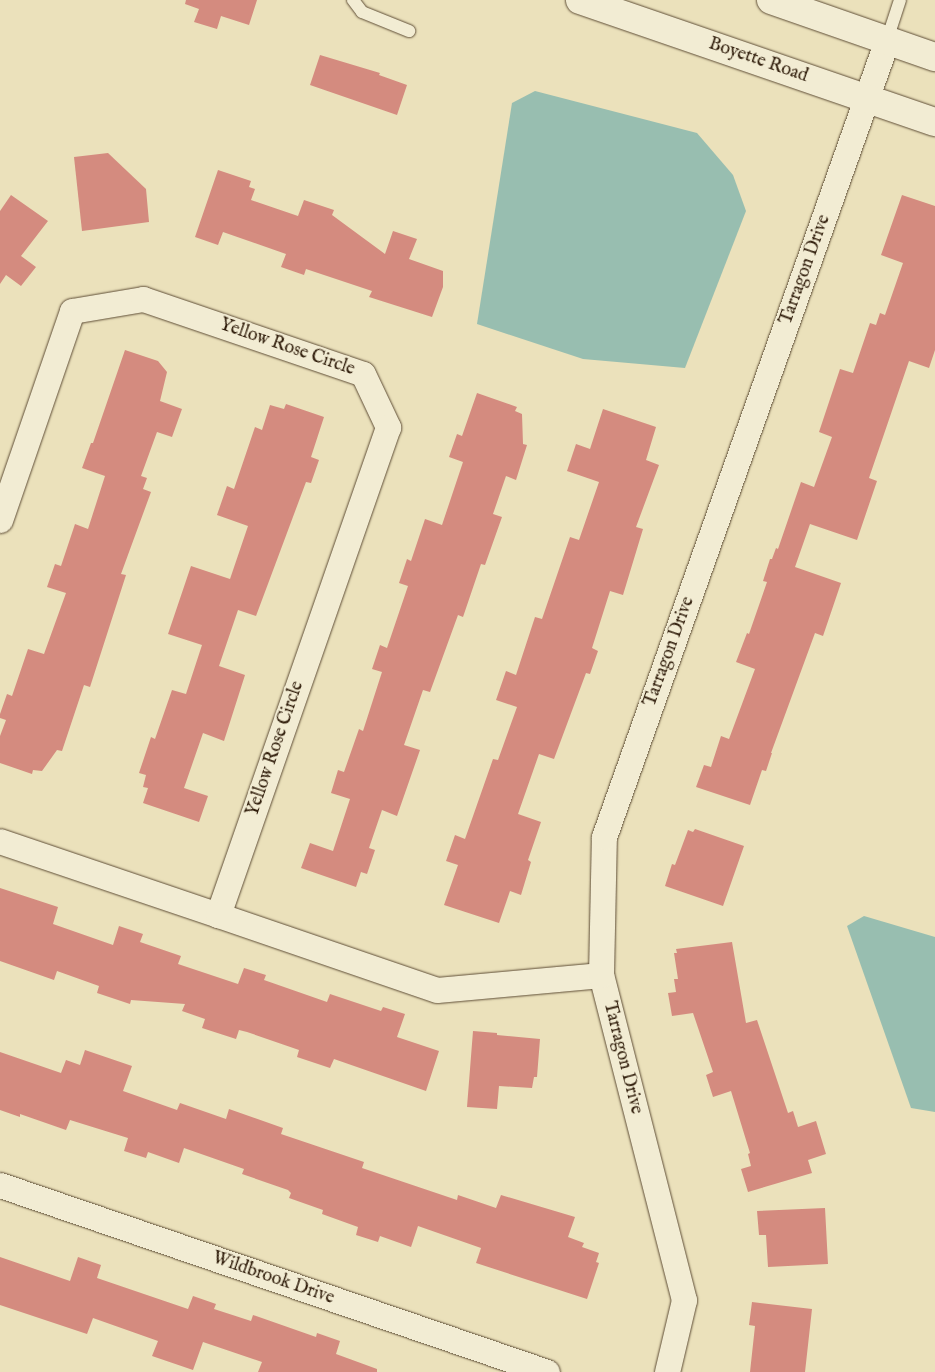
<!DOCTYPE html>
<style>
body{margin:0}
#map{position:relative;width:935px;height:1372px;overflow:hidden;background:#ebe1bb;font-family:"IM FELL English",serif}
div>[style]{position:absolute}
.water>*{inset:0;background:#98beb0}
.building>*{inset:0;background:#d48b7f}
.roads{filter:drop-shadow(0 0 1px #5f4e37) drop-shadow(0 0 1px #5f4e37)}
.service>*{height:12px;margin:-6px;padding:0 6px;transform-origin:6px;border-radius:6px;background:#f2ecd3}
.minor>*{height:25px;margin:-12.5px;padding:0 12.5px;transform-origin:12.5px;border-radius:12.5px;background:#f2ecd3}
.secondary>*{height:28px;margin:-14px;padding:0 14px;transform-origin:14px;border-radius:14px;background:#f2ecd3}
span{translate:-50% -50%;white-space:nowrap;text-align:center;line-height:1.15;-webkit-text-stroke:4px #f2ecd3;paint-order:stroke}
.street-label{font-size:18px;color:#301d0b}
</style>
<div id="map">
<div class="water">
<div style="clip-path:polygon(535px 91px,697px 133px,733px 175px,746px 211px,685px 368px,583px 359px,477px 324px,512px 103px)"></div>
<div style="clip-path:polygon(864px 916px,935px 937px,935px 1112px,911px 1108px,847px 926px)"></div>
</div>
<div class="building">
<div style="clip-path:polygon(186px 0,257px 0,249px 25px,221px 16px,217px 29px,194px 22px,199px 9px,185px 4px)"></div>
<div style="clip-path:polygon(320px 55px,380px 73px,379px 75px,407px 85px,397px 115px,310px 85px)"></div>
<div style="clip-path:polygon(108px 153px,146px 189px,149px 222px,82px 231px,74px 157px)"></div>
<div style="clip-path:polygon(218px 170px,251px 181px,249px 187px,255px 189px,251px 200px,298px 216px,304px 200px,334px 210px,332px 215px,385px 254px,393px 231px,417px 239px,409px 259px,443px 271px,443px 287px,432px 317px,369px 297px,372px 291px,306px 269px,304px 275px,281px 267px,286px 254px,223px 232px,218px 245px,195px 237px)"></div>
<div style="clip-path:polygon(11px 195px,48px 221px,21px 256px,36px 267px,21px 286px,6px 275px,0 284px,0 211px)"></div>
<div style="clip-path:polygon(902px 195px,935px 206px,935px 350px,929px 368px,909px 361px,869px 478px,877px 481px,857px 540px,810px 524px,795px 567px,841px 583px,823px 636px,815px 633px,771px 753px,772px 753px,766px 771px,762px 770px,750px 805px,696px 787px,704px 765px,711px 767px,721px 736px,729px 739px,755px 669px,736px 662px,747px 633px,749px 634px,767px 582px,763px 581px,770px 559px,772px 559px,776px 548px,778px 549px,801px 482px,814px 487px,832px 437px,819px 432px,840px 369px,853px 373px,870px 323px,876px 325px,880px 313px,885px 315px,903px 263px,881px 255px)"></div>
<div style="clip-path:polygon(125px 350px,158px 361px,167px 372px,160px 401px,182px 409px,172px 437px,157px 432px,141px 476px,147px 478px,143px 489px,151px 492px,121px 574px,126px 575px,90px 687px,84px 685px,62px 751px,57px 750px,42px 771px,33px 770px,32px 774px,0 763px,0 736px,6px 720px,0 718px,0 714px,7px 694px,12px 696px,28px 649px,44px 654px,66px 593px,47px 587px,55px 564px,61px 566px,75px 524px,88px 529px,105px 476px,82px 468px,91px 443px,93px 443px)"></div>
<div style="clip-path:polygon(477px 393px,517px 407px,515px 411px,522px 414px,523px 444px,527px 445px,516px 480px,506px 476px,493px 514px,502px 517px,485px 565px,481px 564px,463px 617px,458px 615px,430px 692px,423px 690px,404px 745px,420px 750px,397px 816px,382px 810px,369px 848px,375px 850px,367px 874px,361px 872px,356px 887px,301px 868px,310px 843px,333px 851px,350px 799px,331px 793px,338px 770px,344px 772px,359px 729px,363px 731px,382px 672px,372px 669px,380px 645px,387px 648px,408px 586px,399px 583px,407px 559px,411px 561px,425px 519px,442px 525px,463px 462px,449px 457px,457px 434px,462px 436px)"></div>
<div style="clip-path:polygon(286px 404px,324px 417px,311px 457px,319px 460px,311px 483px,306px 482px,256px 616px,238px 610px,219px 666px,245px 675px,224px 741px,203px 733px,184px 788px,208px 796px,199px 822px,143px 803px,148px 788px,143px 787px,146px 775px,139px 773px,151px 737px,155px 739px,172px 690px,186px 694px,202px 645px,168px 634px,191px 566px,230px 579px,248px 526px,217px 515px,227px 486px,234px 489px,255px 427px,262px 430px,270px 405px,284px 409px)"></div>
<div style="clip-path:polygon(603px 409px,656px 427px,646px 460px,659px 465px,636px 527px,643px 529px,623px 595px,610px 591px,592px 648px,598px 651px,590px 674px,586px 673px,554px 759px,539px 754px,518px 814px,541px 822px,528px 860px,531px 862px,521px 895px,510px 891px,499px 923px,444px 905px,458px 865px,446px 861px,455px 835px,465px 839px,493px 759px,498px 760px,517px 707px,496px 700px,506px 671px,516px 675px,535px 617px,542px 619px,570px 537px,579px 540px,599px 482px,567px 471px,576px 444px,590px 449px)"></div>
<div style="clip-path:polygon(695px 829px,744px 846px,723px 906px,665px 886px,672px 864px,675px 865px,688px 830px,693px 832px)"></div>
<div style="clip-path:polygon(0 888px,58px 907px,53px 924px,113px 945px,119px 926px,143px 934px,140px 942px,181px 956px,178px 964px,238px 984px,244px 968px,266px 975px,264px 980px,327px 1002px,330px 994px,381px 1011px,383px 1007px,405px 1014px,397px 1037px,439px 1051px,426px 1091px,334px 1059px,330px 1068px,297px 1057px,299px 1050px,247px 1032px,239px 1030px,236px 1039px,202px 1028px,205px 1019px,182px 1011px,185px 1004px,131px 1000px,130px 1004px,97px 993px,99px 986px,57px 971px,54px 980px,0 961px)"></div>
<div style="clip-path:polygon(732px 942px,746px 1023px,757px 1020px,788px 1113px,793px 1111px,798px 1127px,816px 1121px,826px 1154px,808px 1160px,812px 1173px,748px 1192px,741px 1169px,751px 1166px,748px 1154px,750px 1153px,731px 1091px,713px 1097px,706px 1075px,713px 1072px,693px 1013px,672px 1016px,668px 993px,676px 992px,674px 979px,678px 979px,674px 953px,677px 953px,676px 949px)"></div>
<div style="clip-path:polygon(473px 1031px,497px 1033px,497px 1035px,540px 1039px,537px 1077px,534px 1077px,532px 1088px,499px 1086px,497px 1109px,467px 1107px)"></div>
<div style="clip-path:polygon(85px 1050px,132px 1066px,123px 1091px,177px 1110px,180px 1103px,226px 1119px,229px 1109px,283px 1128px,281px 1134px,364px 1162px,362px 1168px,457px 1200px,458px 1195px,496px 1208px,501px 1195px,575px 1217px,568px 1237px,584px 1243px,582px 1247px,599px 1253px,596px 1262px,599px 1263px,587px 1299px,476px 1263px,481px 1248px,418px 1226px,411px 1247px,380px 1236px,378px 1242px,356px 1235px,358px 1227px,322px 1214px,323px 1210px,289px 1198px,291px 1193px,288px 1190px,242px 1174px,244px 1169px,184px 1148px,179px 1163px,148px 1152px,146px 1158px,124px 1151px,128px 1138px,70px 1120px,66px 1130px,20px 1114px,20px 1117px,0 1110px,0 1052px,61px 1073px,66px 1060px,80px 1065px)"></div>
<div style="clip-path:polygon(825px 1208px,828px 1264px,768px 1267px,766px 1235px,759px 1235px,757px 1211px)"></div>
<div style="clip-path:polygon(0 1257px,70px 1281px,78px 1257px,101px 1265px,97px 1278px,188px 1309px,193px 1296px,216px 1304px,214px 1309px,251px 1321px,253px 1315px,316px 1337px,317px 1333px,340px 1341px,336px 1354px,377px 1369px,377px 1372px,258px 1372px,262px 1362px,203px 1342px,193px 1370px,152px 1356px,158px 1341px,93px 1318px,87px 1334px,0 1305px)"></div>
<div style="clip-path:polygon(752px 1302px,812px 1309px,805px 1372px,750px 1372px,755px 1326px,749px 1325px)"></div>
</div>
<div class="roads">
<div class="service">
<div style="left:353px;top:0;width:15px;rotate:53deg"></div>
<div style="left:362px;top:12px;width:51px;rotate:22deg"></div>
<div style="left:887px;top:40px;width:42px;rotate:-72deg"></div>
</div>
<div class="minor">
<div style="left:0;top:520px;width:221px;rotate:-71deg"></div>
<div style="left:72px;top:311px;width:72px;rotate:-9.6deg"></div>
<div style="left:143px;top:299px;width:232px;rotate:18.8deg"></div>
<div style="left:363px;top:374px;width:59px;rotate:64.7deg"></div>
<div style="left:388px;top:427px;width:517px;rotate:109.21deg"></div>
<div style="left:218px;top:915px;width:230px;rotate:-161.3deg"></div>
<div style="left:218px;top:915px;width:231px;rotate:18.9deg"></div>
<div style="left:437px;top:990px;width:165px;rotate:-5.2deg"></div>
<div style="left:0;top:1185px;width:578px;rotate:18.87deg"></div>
<div style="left:667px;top:1372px;width:74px;rotate:-76.7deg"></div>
<div style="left:684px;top:1300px;width:335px;rotate:-104.3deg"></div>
<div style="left:601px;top:975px;width:138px;rotate:-88.8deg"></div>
<div style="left:604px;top:837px;width:846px;rotate:-70.45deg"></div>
</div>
<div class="secondary">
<div style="left:580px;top:0;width:375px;rotate:19deg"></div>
<div style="left:771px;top:0;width:174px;rotate:19.2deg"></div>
</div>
</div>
<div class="street-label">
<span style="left:758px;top:61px;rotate:19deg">Boyette Road</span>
<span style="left:806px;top:270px;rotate:-70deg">Tarragon Drive</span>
<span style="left:287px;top:348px;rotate:19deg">Yellow Rose Circle</span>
<span style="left:670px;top:652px;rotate:-70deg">Tarragon Drive</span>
<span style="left:276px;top:749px;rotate:-71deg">Yellow Rose Circle</span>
<span style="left:622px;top:1058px;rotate:76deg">Tarragon Drive</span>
<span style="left:273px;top:1279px;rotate:19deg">Wildbrook Drive</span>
</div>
</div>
